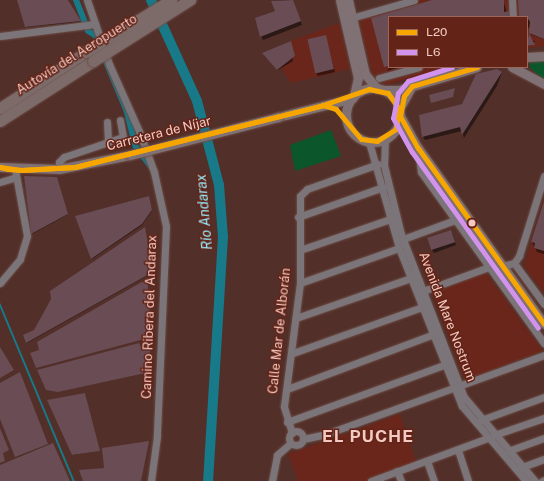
<!DOCTYPE html>
<meta charset="utf-8">
<style>
body{margin:0}
#map{position:relative;width:544px;height:481px;overflow:hidden;background:#522f28;font-family:"Public Sans",sans-serif}
div>[style]{position:absolute}
.built>*{inset:0;background:#6a261a}
.green>*{inset:0;background:#0b562b}
.shadow>*{inset:0;background:#0007}
.stream>*{height:1.5px;margin:-0.75px;padding:0 0.75px;transform-origin:0.75px;border-radius:0.75px;background:#187988}
.canal>*{height:6px;margin:-3px;padding:0 3px;transform-origin:3px;border-radius:3px;background:#187988}
.river>*{height:10px;margin:-5px;padding:0 5px;transform-origin:5px;border-radius:5px;background:#187988}
.building>*{inset:0;background:#694c54;transform-origin:0 0}
.roads{filter:drop-shadow(0 0 1px #6c4d47) drop-shadow(0 0 1px #6c4d47)}
.minor>*{height:7px;margin:-3.5px;padding:0 3.5px;transform-origin:3.5px;border-radius:3.5px;background:#7b7479}
.minor>.ring{margin:-3.5px;padding:0;box-sizing:content-box;background:none;border:7px solid #7b7479;border-radius:50%}
.major>*{height:9px;margin:-4.5px;padding:0 4.5px;transform-origin:4.5px;border-radius:4.5px;background:#807174}
.major>.ring{margin:-4.5px;padding:0;box-sizing:content-box;background:none;border:9px solid #807174;border-radius:50%}
.highway>*{height:11px;margin:-5.5px;padding:0 5.5px;transform-origin:5.5px;border-radius:5.5px;background:#7d6b6a}
.bridges{filter:drop-shadow(0 0 1px #6c4d47) drop-shadow(0 0 1px #6c4d47)}
.major-bridge>*{height:9px;margin:-4.5px;padding:0 4.5px;transform-origin:4.5px;border-radius:4.5px;background:#807174}
.highway-bridge>*{height:11px;margin:-5.5px;padding:0 5.5px;transform-origin:5.5px;border-radius:5.5px;background:#7d6b6a}
.bus-1>*{height:5px;margin:-2.5px;padding:0 2.5px;transform-origin:2.5px;border-radius:2.5px;background:#f7a600}
.bus-2>*{height:5px;margin:-2.5px;padding:0 2.5px;transform-origin:2.5px;border-radius:2.5px;background:#d193ec}
.dots>*{width:11px;height:11px;translate:-50% -50%;box-sizing:border-box;border:2px solid #632317;border-radius:50%}
span{translate:-50% -50%;white-space:nowrap;text-align:center;line-height:1.15;-webkit-text-stroke:3px #632317;paint-order:stroke}
.street-label{font-size:13px;color:#f3cac2}
.water-label{font-size:14px;color:#93eafc;font-style:italic}
.district-label{font-size:17px;color:#f3cac2;font-weight:700;letter-spacing:1px}
.legend{position:absolute;left:388px;top:16px;width:140px;height:52px;box-sizing:border-box;background:#632317;border:1px solid #9d665b;margin:0;padding:5px 7px;list-style:none;font-size:12px;color:#f3cac2}
.legend li{display:flex;align-items:center;gap:8px;height:20px}
.legend b{width:20px;border:1px solid #9d665b}
</style>
<div id="map">
<div class="built">
<div style="clip-path:polygon(418px 0,544px 0,544px 46px,527px 48px,527px 17px,389px 17px,389px 67px,453px 67px,386px 85px,372px 74px,358px 18px)"></div>
<div style="clip-path:polygon(339px 23px,350px 69px,291px 83px,281px 68px,295px 56px,291px 41px)"></div>
<div style="clip-path:polygon(544px 199px,544px 293px,524px 266px)"></div>
<div style="clip-path:polygon(486px 273px,543px 351px,465px 380px,432px 293px)"></div>
<div style="clip-path:polygon(400px 414px,417px 464px,366px 481px,298px 481px,288px 454px)"></div>
</div>
<div class="green">
<div style="clip-path:polygon(529px 60px,544px 61px,544px 80px,530px 68px)"></div>
<div style="clip-path:polygon(331px 130px,341px 156px,295px 171px,290px 145px)"></div>
</div>
<div class="shadow">
<div style="clip-path:polygon(18px 0,68px 0,80px 22px,27px 27px)"></div>
<div style="clip-path:polygon(292px 0,302px 25px,263px 40px,261px 36px,276px 12px,272px 1px)"></div>
<div style="clip-path:polygon(436px 0,503px 0,508px 17px,389px 17px,389px 65px,372px 18px)"></div>
<div style="clip-path:polygon(evenodd,519px 0,544px 0,544px 39px,529px 34px,529px 40px,535px 41px,532px 46px,527px 46px,527px 32px,531px 32px,531px 26px,527px 29px,527px 17px,520px 17px,519px 0,528px 32px,538px 33px,538px 35px,528px 34px,528px 32px)"></div>
<div style="clip-path:polygon(325px 36px,335px 72px,318px 76px,316px 73px)"></div>
<div style="clip-path:polygon(291px 44px,293px 61px,278px 70px,264px 55px)"></div>
<div style="clip-path:polygon(390px 67px,401px 67px,387px 71px)"></div>
<div style="clip-path:polygon(502px 72px,497px 86px,464px 138px,462px 131px,425px 140px,423px 137px)"></div>
<div style="clip-path:polygon(25px 177px,57px 178px,67px 215px,32px 234px)"></div>
<div style="clip-path:polygon(148px 197px,152px 211px,142px 225px,92px 259px,76px 216px)"></div>
<div style="clip-path:polygon(544px 203px,544px 254px,537px 252px,532px 242px)"></div>
<div style="clip-path:polygon(144px 229px,152px 273px,27px 343px,24px 336px,34px 331px)"></div>
<div style="clip-path:polygon(452px 233px,456px 245px,434px 253px,432px 250px)"></div>
<div style="clip-path:polygon(85px 394px,99px 451px,73px 455px,49px 401px)"></div>
</div>
<div class="stream">
<div style="left:0;top:304px;width:192px;rotate:67.3deg"></div>
</div>
<div class="canal">
<div style="left:76px;top:0;width:24px;rotate:68deg"></div>
<div style="left:88px;top:31px;width:8px;rotate:30deg"></div>
<div style="left:95px;top:35px;width:83px;rotate:67.4deg"></div>
<div style="left:127px;top:112px;width:36px;rotate:76deg"></div>
<div style="left:136px;top:147px;width:25px;rotate:53deg"></div>
</div>
<div class="river">
<div style="left:151px;top:0;width:111px;rotate:65.5deg"></div>
<div style="left:197px;top:101px;width:87px;rotate:75.3deg"></div>
<div style="left:219px;top:185px;width:52px;rotate:85.6deg"></div>
<div style="left:223px;top:237px;width:244px;rotate:93.5deg"></div>
</div>
<div class="building">
<div style="clip-path:polygon(17px 0,68px 0,81px 21px,25px 27px)"></div>
<div style="clip-path:polygon(293px 0,301px 21px,260px 37px,255px 18px,275px 11px,271px 1px)"></div>
<div style="clip-path:polygon(432px 0,504px 0,504px 12px,509px 11px,509px 17px,389px 17px,389px 66px,384px 67px,371px 18px)"></div>
<div style="clip-path:polygon(518px 0,544px 0,544px 39px,529px 33px,535px 45px,527px 46px,530px 22px,527px 17px,519px 17px)"></div>
<div style="left:326px;top:35px;width:35px;height:19px;rotate:77deg"></div>
<div style="clip-path:polygon(291px 41px,295px 56px,277px 70px,262px 53px)"></div>
<div style="clip-path:polygon(497px 69px,502px 72px,462px 135px,460px 127px,422px 137px,419px 115px,462px 104px,476px 74px)"></div>
<div style="clip-path:polygon(455px 88px,453px 97px,431px 103px,429px 95px)"></div>
<div style="clip-path:polygon(24px 176px,57px 177px,68px 214px,31px 234px)"></div>
<div style="clip-path:polygon(149px 196px,152px 210px,142px 224px,91px 259px,75px 216px)"></div>
<div style="clip-path:polygon(544px 201px,544px 251px,534px 248px,535px 243px,531px 242px)"></div>
<div style="clip-path:polygon(145px 227px,153px 272px,26px 343px,23px 335px,34px 330px,51px 299px,50px 291px)"></div>
<div style="left:451px;top:230px;width:13px;height:25px;rotate:72deg"></div>
<div style="clip-path:polygon(147px 279px,150px 304px,148px 338px,36px 368px,30px 353px,39px 350px,37px 342px)"></div>
<div style="clip-path:polygon(139px 343px,141px 347px,150px 344px,150px 372px,58px 392px,46px 390px,37px 370px)"></div>
<div style="clip-path:polygon(0 347px,14px 370px,0 378px)"></div>
<div style="clip-path:polygon(20px 372px,48px 444px,15px 457px,0 419px,0 383px)"></div>
<div style="clip-path:polygon(85px 393px,100px 451px,72px 455px,47px 400px)"></div>
<div style="clip-path:polygon(0 428px,9px 450px,3px 453px,5px 461px,0 463px)"></div>
<div style="clip-path:polygon(149px 441px,141px 481px,83px 481px,79px 470px,104px 468px,102px 448px)"></div>
<div style="clip-path:polygon(53px 443px,70px 481px,0 481px,0 465px)"></div>
</div>
<div class="roads">
<div class="minor">
<div style="left:87px;top:0;width:68px;rotate:71deg"></div>
<div style="left:109px;top:64px;width:73px;rotate:65.9deg"></div>
<div style="left:139px;top:131px;width:44px;rotate:69.9deg"></div>
<div style="left:154px;top:172px;width:55px;rotate:77.5deg"></div>
<div style="left:166px;top:226px;width:210px;rotate:92.5deg"></div>
<div style="left:157px;top:436px;width:45px;rotate:97.6deg"></div>
<div style="left:512px;top:0;width:17px;rotate:87deg"></div>
<div style="left:358px;top:16px;width:58px;rotate:-15.9deg"></div>
<div style="left:0;top:36px;width:96px;rotate:-7.2deg"></div>
<div style="left:379px;top:78px;width:41px;rotate:-15.4deg"></div>
<div style="left:107px;top:122px;width:20px;rotate:87deg"></div>
<div style="left:385px;top:139px;width:26px;rotate:92deg"></div>
<div style="left:384px;top:165px;width:71px;rotate:76.2deg"></div>
<div style="left:401px;top:234px;width:175px;rotate:68.9deg"></div>
<div style="left:464px;top:397px;width:110px;rotate:49.8deg"></div>
<div style="left:369px;top:142px;width:110px;rotate:74.2deg"></div>
<div style="left:399px;top:248px;width:170px;rotate:68.3deg"></div>
<div style="left:462px;top:406px;width:99px;rotate:49.5deg"></div>
<div style="left:418px;top:148px;width:24px;rotate:83deg"></div>
<div style="left:421px;top:172px;width:211px;rotate:54.3deg"></div>
<div style="left:59px;top:169px;width:7px;rotate:-90deg"></div>
<div style="left:59px;top:162px;width:7px;rotate:-45deg"></div>
<div style="left:64px;top:157px;width:62px;rotate:-18.7deg"></div>
<div style="left:123px;top:137px;width:17px;rotate:-100deg"></div>
<div style="left:0;top:182px;width:17px;rotate:-17deg"></div>
<div style="left:298px;top:217px;width:90px;rotate:-19.4deg"></div>
<div style="left:403px;top:239px;width:55px;rotate:-20.1deg"></div>
<div style="left:300px;top:250px;width:95px;rotate:-19deg"></div>
<div style="left:514px;top:263px;width:51px;rotate:53.8deg"></div>
<div style="left:502px;top:266px;width:12px;rotate:-14deg"></div>
<div style="left:514px;top:263px;width:9px;rotate:-54deg"></div>
<div style="left:519px;top:256px;width:84px;rotate:-72.6deg"></div>
<div style="left:0;top:283px;width:31px;rotate:-50deg"></div>
<div style="left:20px;top:259px;width:24px;rotate:-73deg"></div>
<div style="left:27px;top:236px;width:68px;rotate:-100.2deg"></div>
<div style="left:300px;top:283px;width:105px;rotate:-19.5deg"></div>
<div style="left:423px;top:291px;width:70px;rotate:-20deg"></div>
<div style="left:296px;top:318px;width:122px;rotate:-19.2deg"></div>
<div style="left:293px;top:353px;width:137px;rotate:-19.6deg"></div>
<div style="left:287px;top:389px;width:157px;rotate:-20.5deg"></div>
<div style="left:481px;top:420px;width:67px;rotate:-20.1deg"></div>
<div style="left:287px;top:422px;width:169px;rotate:-20deg"></div>
<div class="ring" style="left:289px;top:431px;width:7px;height:7px"></div>
<div style="left:292px;top:433px;width:28px;rotate:-107deg"></div>
<div style="left:284px;top:406px;width:124px;rotate:-82.6deg"></div>
<div style="left:300px;top:283px;width:87px;rotate:-90deg"></div>
<div style="left:300px;top:196px;width:10px;rotate:-45deg"></div>
<div style="left:307px;top:189px;width:75px;rotate:-19.4deg"></div>
<div style="left:494px;top:435px;width:53px;rotate:-18.8deg"></div>
<div style="left:303px;top:439px;width:24px;rotate:-12deg"></div>
<div style="left:326px;top:434px;width:232px;rotate:-19.9deg"></div>
<div style="left:458px;top:450px;width:33px;rotate:72deg"></div>
<div style="left:508px;top:451px;width:38px;rotate:-20deg"></div>
<div style="left:427px;top:461px;width:21px;rotate:71deg"></div>
<div style="left:522px;top:467px;width:23px;rotate:-20deg"></div>
<div style="left:397px;top:471px;width:11px;rotate:68deg"></div>
<div style="left:272px;top:481px;width:26px;rotate:-79deg"></div>
<div style="left:277px;top:455px;width:18px;rotate:-41deg"></div>
<div style="left:371px;top:481px;width:125px;rotate:-20.2deg"></div>
<div style="left:542px;top:481px;width:2px;rotate:-27deg"></div>
</div>
<div class="major">
<div style="left:340px;top:0;width:80px;rotate:77deg"></div>
<div style="left:358px;top:78px;width:18px;rotate:103deg"></div>
<div style="left:348px;top:0;width:76px;rotate:77.1deg"></div>
<div style="left:365px;top:74px;width:19px;rotate:51deg"></div>
<div style="left:527px;top:57px;width:17px;rotate:-3deg"></div>
<div style="left:512px;top:67px;width:36px;rotate:28deg"></div>
<div class="ring" style="left:346px;top:88px;width:45px;height:45px"></div>
<div style="left:383px;top:90px;width:16px"></div>
<div style="left:399px;top:90px;width:81px;rotate:-16.4deg"></div>
<div style="left:399px;top:109px;width:26px;rotate:-61deg"></div>
<div style="left:400px;top:116px;width:37px;rotate:61deg"></div>
<div style="left:418px;top:148px;width:216px;rotate:54.4deg"></div>
<div style="left:278px;top:117px;width:77px;rotate:-14.2deg"></div>
<div style="left:0;top:167px;width:59px;rotate:1.9deg"></div>
<div style="left:59px;top:169px;width:72px;rotate:-11.2deg"></div>
</div>
<div class="highway">
<div style="left:0;top:108px;width:103px;rotate:-33.1deg"></div>
<div style="left:0;top:121px;width:111px;rotate:-32.8deg"></div>
</div>
</div>
<div class="bridges">
<div class="major-bridge">
<div style="left:130px;top:155px;width:153px;rotate:-14.4deg"></div>
</div>
<div class="highway-bridge">
<div style="left:86px;top:52px;width:100px;rotate:-31.5deg"></div>
<div style="left:93px;top:61px;width:115px;rotate:-32.2deg"></div>
</div>
</div>
<div class="bus-1">
<div style="left:477px;top:67px;width:68px;rotate:163.7deg"></div>
<div style="left:412px;top:86px;width:13px;rotate:129deg"></div>
<div style="left:404px;top:96px;width:20px;rotate:101deg"></div>
<div style="left:400px;top:116px;width:37px;rotate:61deg"></div>
<div style="left:418px;top:148px;width:216px;rotate:54.4deg"></div>
<div style="left:369px;top:89px;width:19px;rotate:12deg"></div>
<div style="left:388px;top:93px;width:19px;rotate:55deg"></div>
<div style="left:399px;top:109px;width:20px;rotate:99deg"></div>
<div style="left:396px;top:129px;width:22px;rotate:148deg"></div>
<div style="left:377px;top:141px;width:16px;rotate:-173deg"></div>
<div style="left:361px;top:139px;width:39px;rotate:-130deg"></div>
<div style="left:336px;top:109px;width:14px;rotate:-163deg"></div>
<div style="left:323px;top:105px;width:49px;rotate:-19.2deg"></div>
<div style="left:0;top:167px;width:21px;rotate:8deg"></div>
<div style="left:21px;top:170px;width:13px;rotate:-176deg"></div>
<div style="left:8px;top:169px;width:8px;rotate:-166deg"></div>
<div style="left:75px;top:167px;width:256px;rotate:-14deg"></div>
<div style="left:75px;top:167px;width:256px;rotate:-14deg"></div>
<div style="left:21px;top:170px;width:54px;rotate:-3.2deg"></div>
<div style="left:21px;top:170px;width:54px;rotate:-3.2deg"></div>
</div>
<div class="bus-2">
<div style="left:452px;top:67px;width:46px;rotate:162.3deg"></div>
<div style="left:408px;top:81px;width:16px;rotate:130deg"></div>
<div style="left:398px;top:93px;width:25px;rotate:101deg"></div>
<div style="left:393px;top:118px;width:39px;rotate:61deg"></div>
<div style="left:412px;top:152px;width:216px;rotate:54.4deg"></div>
</div>
<div class="dots">
<div style="left:472px;top:223px;background:#f3cac2"></div>
</div>
<div class="street-label">
<span style="left:77px;top:55px;rotate:-32deg">Autovía del Aeropuerto</span>
<span style="left:159px;top:134px;rotate:-14deg">Carretera de Níjar</span>
<span style="left:150px;top:317px;rotate:-88deg">Camino Ribera del Andarax</span>
<span style="left:447px;top:317px;rotate:69deg">Avenida Mare Nostrum</span>
<span style="left:280px;top:331px;rotate:-84deg">Calle Mar de Alborán</span>
</div>
<div class="water-label">
<span style="left:204px;top:212px;rotate:-95deg">Río Andarax</span>
</div>
<div class="district-label">
<span style="left:368px;top:437px">EL PUCHE</span>
</div>
<ul class="legend">
<li><b style="height:5px;background:#f7a600"></b>L20</li>
<li><b style="height:5px;background:#d193ec"></b>L6</li>
</ul>
</div>
